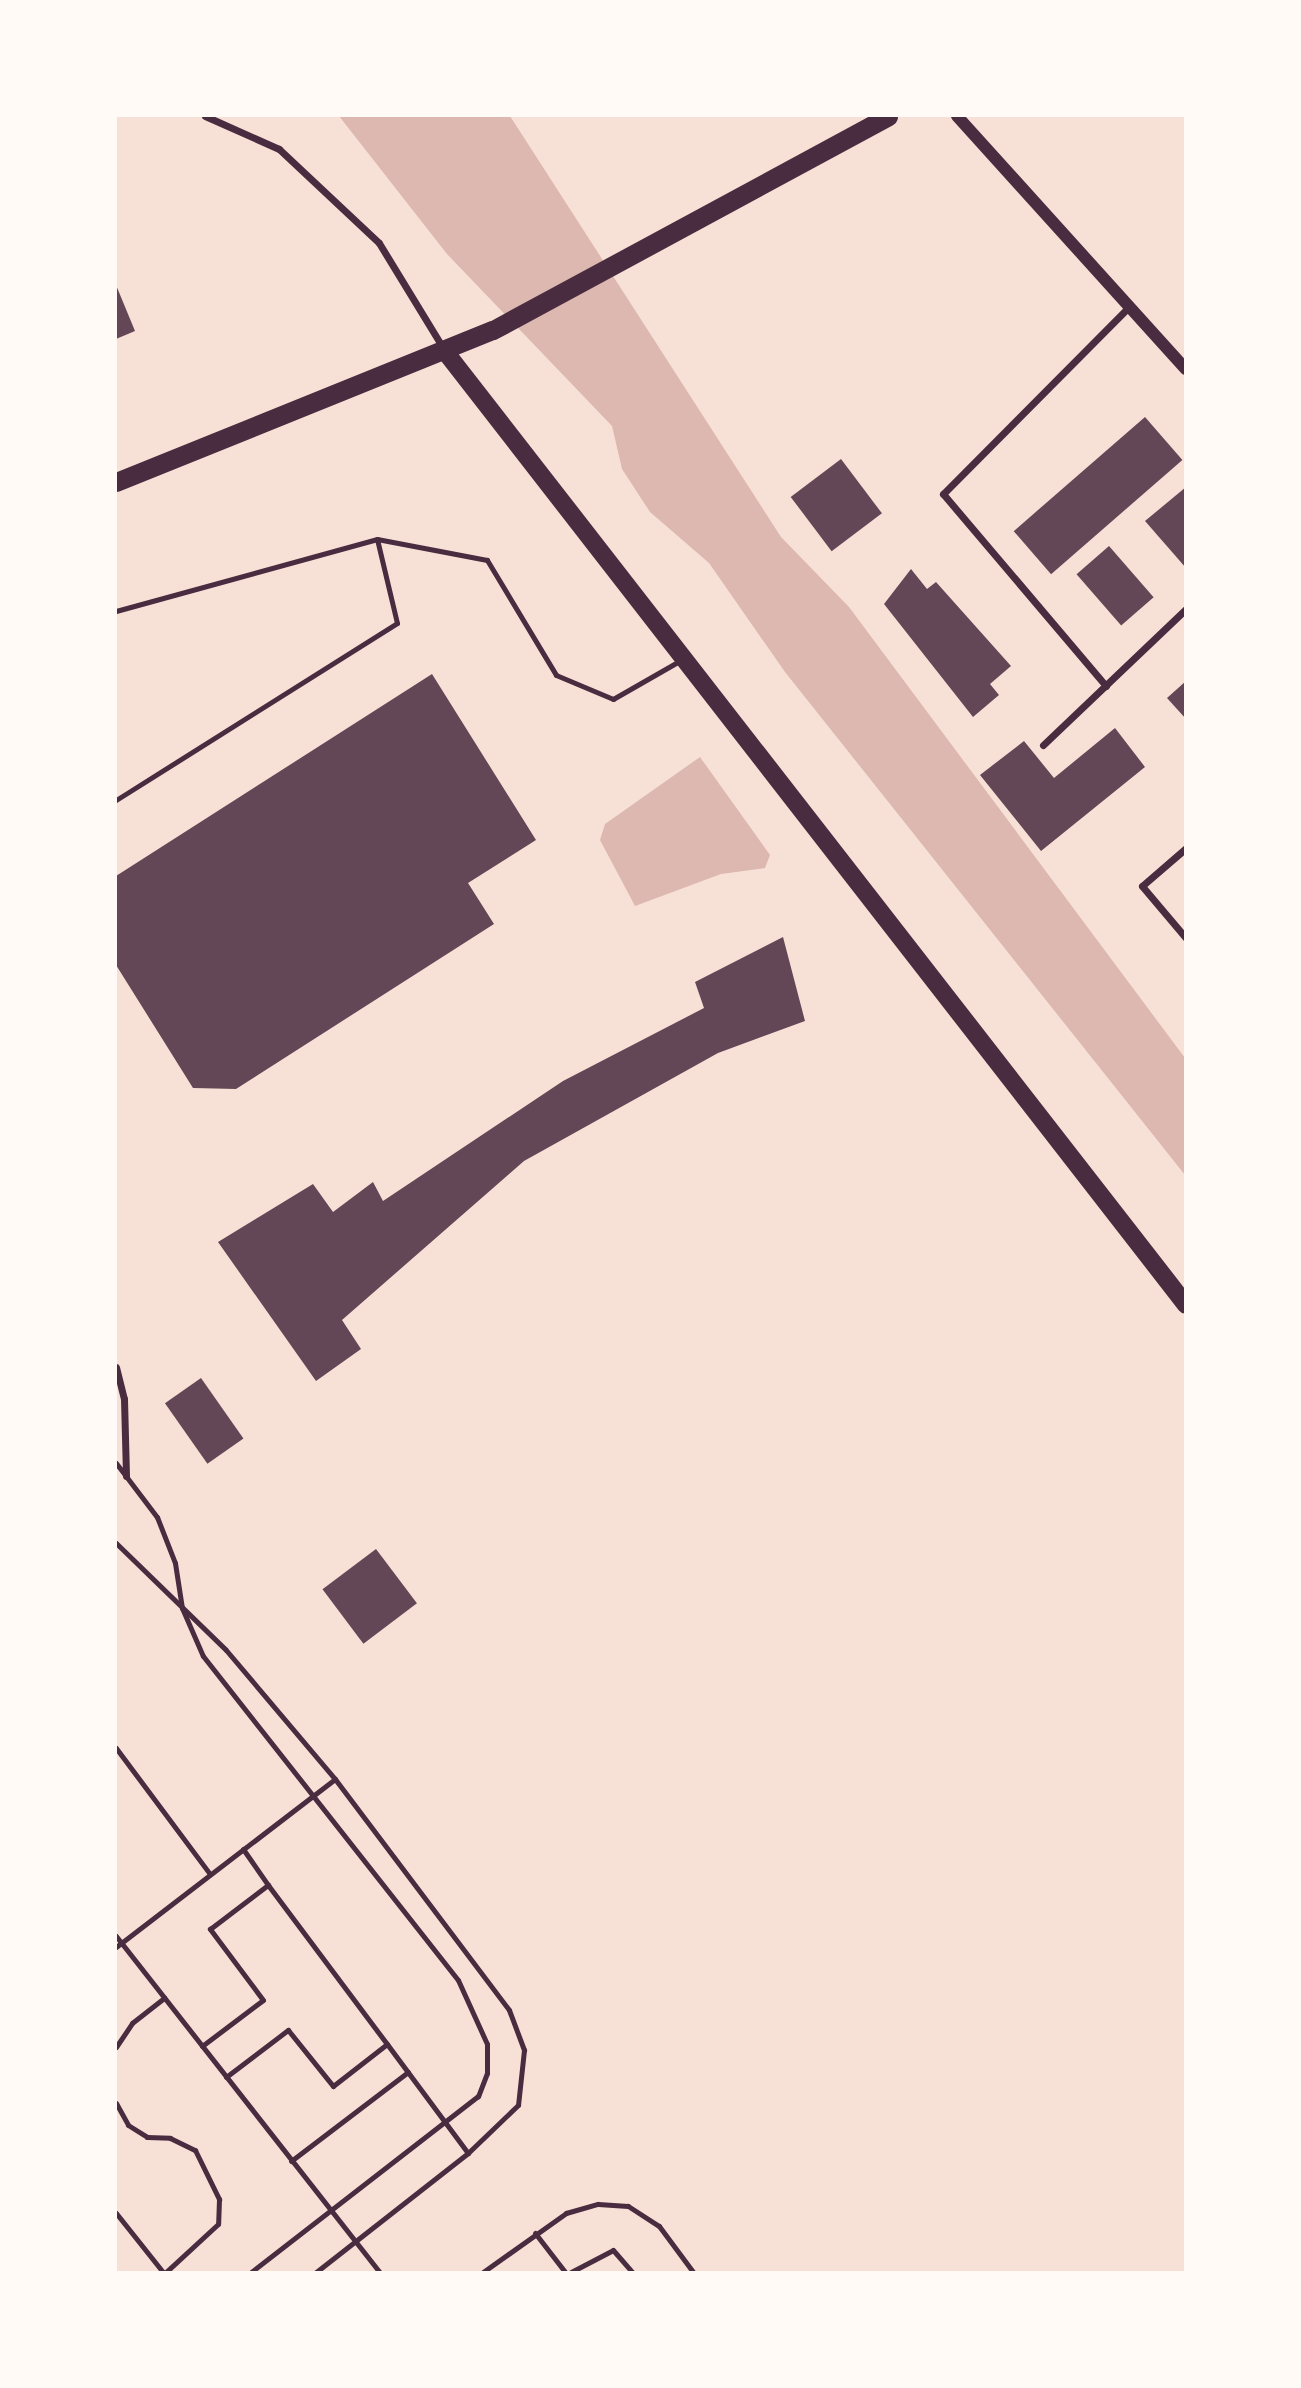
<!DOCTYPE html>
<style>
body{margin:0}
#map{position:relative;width:1301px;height:2388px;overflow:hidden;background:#f7e1d7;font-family:Lato,sans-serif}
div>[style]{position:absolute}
.water>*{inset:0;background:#dcb8b0}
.building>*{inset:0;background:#644757;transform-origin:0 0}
.service>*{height:5px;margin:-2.5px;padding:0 2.5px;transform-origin:2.5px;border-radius:2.5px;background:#4a2c40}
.minor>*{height:7px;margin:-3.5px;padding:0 3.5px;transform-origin:3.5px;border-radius:3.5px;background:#4a2c40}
.tertiary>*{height:12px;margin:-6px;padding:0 6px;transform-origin:6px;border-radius:6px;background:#4a2c40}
.primary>*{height:18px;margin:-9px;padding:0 9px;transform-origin:9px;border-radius:9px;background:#4a2c40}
.trunk>*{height:19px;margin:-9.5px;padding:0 9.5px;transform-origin:9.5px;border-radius:9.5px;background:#4a2c40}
span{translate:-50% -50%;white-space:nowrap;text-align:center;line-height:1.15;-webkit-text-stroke:6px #fffaf5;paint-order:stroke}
.frame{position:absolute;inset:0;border:117px solid #fffaf5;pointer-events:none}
</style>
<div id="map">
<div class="water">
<div style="clip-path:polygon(339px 116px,510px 116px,781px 537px,849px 607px,1185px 1058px,1185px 1175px,785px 672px,709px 563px,650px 512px,622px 469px,612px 426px,447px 254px)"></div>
<div style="clip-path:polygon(700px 757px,770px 855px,765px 868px,721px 874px,635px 906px,600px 840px,605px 824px)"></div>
</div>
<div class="building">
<div style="clip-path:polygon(116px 285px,135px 331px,116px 339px)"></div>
<div style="left:1145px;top:417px;width:57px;height:174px;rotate:49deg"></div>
<div style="left:841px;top:459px;width:68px;height:63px;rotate:53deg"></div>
<div style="clip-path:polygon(1186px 487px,1186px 568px,1145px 521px)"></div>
<div style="left:1109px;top:546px;width:68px;height:43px;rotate:49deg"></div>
<div style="clip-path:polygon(911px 569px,927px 589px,936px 582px,1011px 666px,990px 684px,999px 695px,973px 717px,884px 604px)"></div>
<div style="clip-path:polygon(432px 674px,536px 840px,468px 883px,494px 924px,236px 1089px,193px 1088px,116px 965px,116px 876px)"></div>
<div style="clip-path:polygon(1186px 681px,1186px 719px,1167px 698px)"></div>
<div style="clip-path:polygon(1115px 728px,1145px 767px,1041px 851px,980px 775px,1024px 741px,1054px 778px)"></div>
<div style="clip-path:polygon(783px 937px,805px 1021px,718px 1053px,524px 1161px,342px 1320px,361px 1349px,316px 1381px,218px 1242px,313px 1184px,333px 1212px,373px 1182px,383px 1201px,563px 1081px,704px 1008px,695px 982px)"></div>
<div style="left:201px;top:1378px;width:74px;height:44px;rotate:55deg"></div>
<div style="left:376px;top:1549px;width:68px;height:67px;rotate:53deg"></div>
</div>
<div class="service">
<div style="left:116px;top:611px;width:271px;rotate:-15.4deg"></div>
<div style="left:377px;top:539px;width:112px;rotate:10.8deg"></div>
<div style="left:487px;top:560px;width:134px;rotate:59deg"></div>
<div style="left:556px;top:675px;width:62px;rotate:22.8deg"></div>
<div style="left:613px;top:699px;width:78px;rotate:-29.8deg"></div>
<div style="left:116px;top:800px;width:332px;rotate:-32.2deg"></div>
<div style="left:397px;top:623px;width:86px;rotate:-103.4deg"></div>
<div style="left:116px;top:1463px;width:68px;rotate:52.8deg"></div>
<div style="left:157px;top:1517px;width:49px;rotate:68.6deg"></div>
<div style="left:175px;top:1563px;width:46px;rotate:81.2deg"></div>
<div style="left:182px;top:1608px;width:52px;rotate:66.4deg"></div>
<div style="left:203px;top:1656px;width:412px;rotate:51.8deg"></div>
<div style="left:458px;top:1980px;width:70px;rotate:65.6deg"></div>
<div style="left:487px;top:2044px;width:29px;rotate:90deg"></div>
<div style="left:487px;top:2073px;width:25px;rotate:111deg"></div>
<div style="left:478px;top:2096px;width:287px;rotate:142.2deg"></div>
<div style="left:116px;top:1543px;width:153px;rotate:44.2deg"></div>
<div style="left:226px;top:1650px;width:169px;rotate:49.8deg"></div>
<div style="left:335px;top:1779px;width:289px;rotate:53deg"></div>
<div style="left:509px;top:2010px;width:43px;rotate:69.4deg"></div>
<div style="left:524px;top:2050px;width:55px;rotate:96.2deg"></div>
<div style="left:518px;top:2105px;width:69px;rotate:136.2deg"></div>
<div style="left:116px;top:1748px;width:157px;rotate:53.3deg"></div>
<div style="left:243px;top:1849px;width:44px;rotate:55.2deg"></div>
<div style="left:116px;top:1936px;width:427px;rotate:51.9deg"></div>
<div style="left:116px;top:1947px;width:276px;rotate:-37.5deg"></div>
<div style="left:202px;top:2046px;width:76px;rotate:-37deg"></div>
<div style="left:263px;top:2000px;width:89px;rotate:-126.7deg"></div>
<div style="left:210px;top:1929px;width:73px;rotate:-37.2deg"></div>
<div style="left:268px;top:1885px;width:199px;rotate:53.2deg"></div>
<div style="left:116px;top:2047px;width:29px;rotate:-56deg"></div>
<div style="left:132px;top:2023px;width:41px;rotate:-38deg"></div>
<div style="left:226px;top:2077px;width:78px;rotate:-37.2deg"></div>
<div style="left:288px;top:2030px;width:72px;rotate:51.2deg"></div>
<div style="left:333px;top:2086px;width:68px;rotate:-37.9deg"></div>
<div style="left:387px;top:2044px;width:136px;rotate:53.4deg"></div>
<div style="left:468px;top:2153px;width:193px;rotate:141.9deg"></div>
<div style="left:116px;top:2103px;width:25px;rotate:61deg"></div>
<div style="left:128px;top:2125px;width:22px;rotate:32deg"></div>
<div style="left:147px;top:2137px;width:23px;rotate:2deg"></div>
<div style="left:170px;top:2138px;width:28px;rotate:26deg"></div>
<div style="left:195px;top:2150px;width:55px;rotate:63.9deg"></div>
<div style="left:219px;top:2199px;width:25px;rotate:92deg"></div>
<div style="left:218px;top:2224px;width:71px;rotate:137.3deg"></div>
<div style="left:291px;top:2161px;width:147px;rotate:-37.3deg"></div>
<div style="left:116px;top:2213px;width:75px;rotate:51.5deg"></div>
<div style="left:535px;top:2233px;width:49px;rotate:52.4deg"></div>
<div style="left:483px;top:2272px;width:102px;rotate:-35.4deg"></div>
<div style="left:566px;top:2213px;width:33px;rotate:-16deg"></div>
<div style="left:598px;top:2204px;width:30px;rotate:4deg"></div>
<div style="left:628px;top:2206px;width:37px;rotate:33deg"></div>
<div style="left:659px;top:2226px;width:57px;rotate:53.5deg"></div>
<div style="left:571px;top:2272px;width:47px;rotate:-27.6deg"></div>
<div style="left:613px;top:2250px;width:29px;rotate:49deg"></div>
</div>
<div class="minor">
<div style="left:205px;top:116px;width:81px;rotate:24deg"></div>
<div style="left:279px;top:149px;width:137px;rotate:43.2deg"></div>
<div style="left:379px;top:243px;width:123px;rotate:58.6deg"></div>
<div style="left:1106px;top:686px;width:252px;rotate:-130.3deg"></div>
<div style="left:943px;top:494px;width:265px;rotate:-45.2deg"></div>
<div style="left:1043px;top:745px;width:197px;rotate:-43.6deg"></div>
<div style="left:1186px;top:848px;width:58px;rotate:139.2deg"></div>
<div style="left:1142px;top:886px;width:68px;rotate:49.8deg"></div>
<div style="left:116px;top:1367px;width:33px;rotate:76deg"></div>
<div style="left:124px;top:1399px;width:77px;rotate:88.5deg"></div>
</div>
<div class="tertiary">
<div style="left:957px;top:116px;width:341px;rotate:47.9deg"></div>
</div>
<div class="primary">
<div style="left:444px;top:350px;width:1209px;rotate:52.15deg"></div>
</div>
<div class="trunk">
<div style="left:116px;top:482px;width:406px;rotate:-22deg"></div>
<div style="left:493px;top:330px;width:449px;rotate:-28.4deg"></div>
</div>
<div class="frame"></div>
</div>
